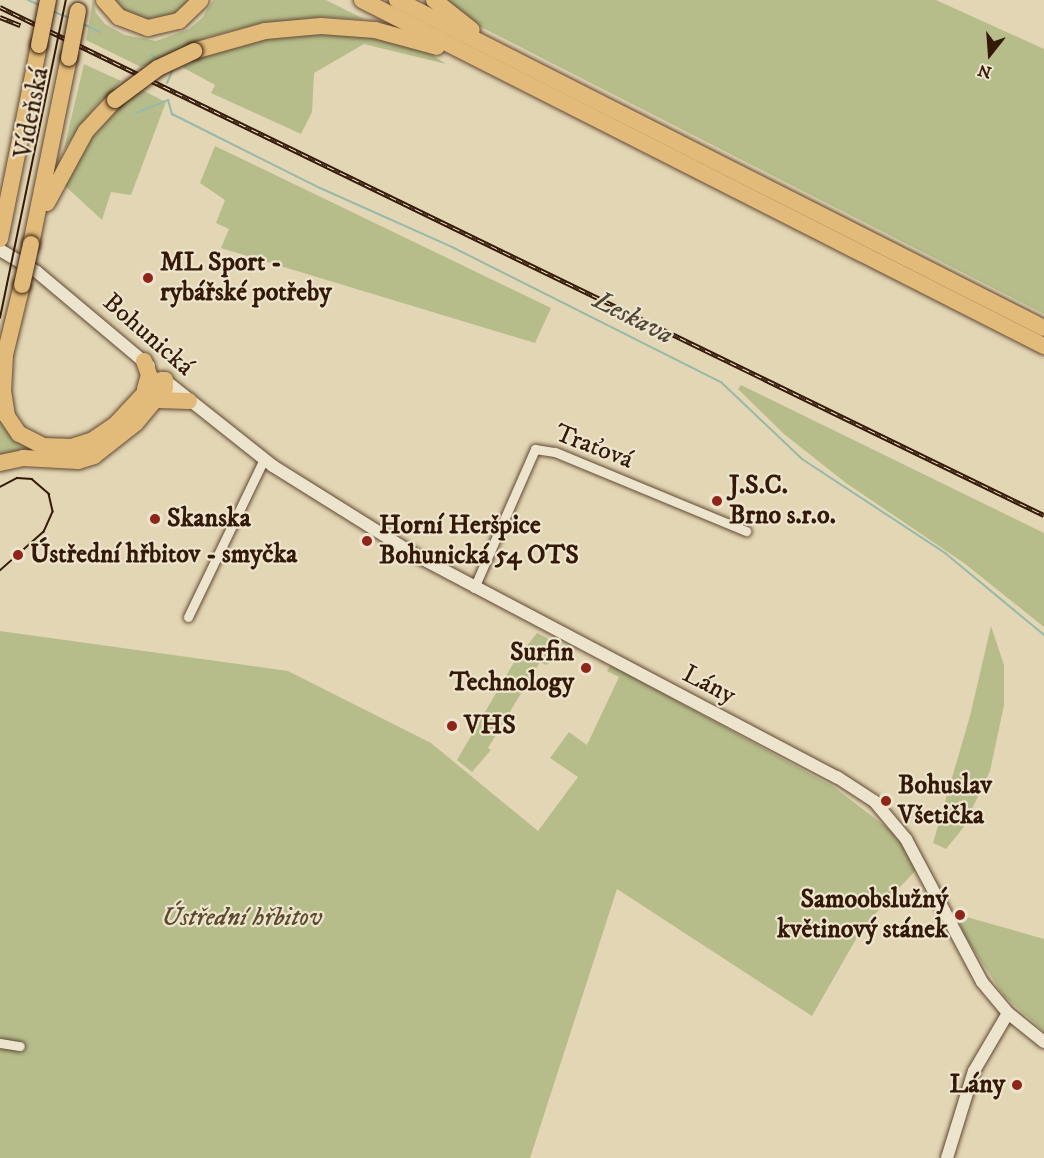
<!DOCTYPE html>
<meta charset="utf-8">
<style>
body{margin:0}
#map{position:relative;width:1044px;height:1158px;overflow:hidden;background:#e3d6b4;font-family:"IM FELL DW Pica",serif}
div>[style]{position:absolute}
.green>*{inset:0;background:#b6bd8b}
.stream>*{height:2px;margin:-1px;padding:0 1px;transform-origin:1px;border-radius:1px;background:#96b9a9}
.roads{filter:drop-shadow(0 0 2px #604832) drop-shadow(0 0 2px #604832)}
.street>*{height:9px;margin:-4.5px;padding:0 4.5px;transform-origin:4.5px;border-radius:4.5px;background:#ede4ce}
.secondary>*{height:12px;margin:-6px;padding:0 6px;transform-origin:6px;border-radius:6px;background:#ede4ce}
.highway>*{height:16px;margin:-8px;padding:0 8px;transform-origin:8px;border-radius:8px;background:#e2bb7a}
.tram>*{height:1.5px;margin:-0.75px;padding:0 0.75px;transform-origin:0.75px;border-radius:0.75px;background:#341906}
.rail>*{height:4.5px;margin-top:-2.25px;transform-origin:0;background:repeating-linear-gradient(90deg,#ede4ce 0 7px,#341906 0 14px);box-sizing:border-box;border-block:2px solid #341906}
.bridges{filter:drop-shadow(0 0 2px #341906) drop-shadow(0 0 2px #341906)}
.highway-bridge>*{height:16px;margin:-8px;padding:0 8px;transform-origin:8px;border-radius:8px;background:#e2bb7a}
.dots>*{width:16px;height:16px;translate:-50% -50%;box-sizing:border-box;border:3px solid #ede4ce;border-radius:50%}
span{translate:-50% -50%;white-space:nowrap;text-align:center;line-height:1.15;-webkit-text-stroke:4.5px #ede4ce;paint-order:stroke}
.street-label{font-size:26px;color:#341906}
.poi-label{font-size:26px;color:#341906;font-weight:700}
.left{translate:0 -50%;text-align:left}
.right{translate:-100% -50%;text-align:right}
.park-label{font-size:26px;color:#5b4a2e;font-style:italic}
.water-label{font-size:27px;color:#514937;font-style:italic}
.north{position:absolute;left:960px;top:24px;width:60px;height:60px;-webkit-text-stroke:4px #ede4ce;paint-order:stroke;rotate:197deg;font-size:16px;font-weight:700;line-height:24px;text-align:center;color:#341906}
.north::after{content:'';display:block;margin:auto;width:21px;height:27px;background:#341906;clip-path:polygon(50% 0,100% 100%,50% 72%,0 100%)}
</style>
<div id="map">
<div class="green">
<div style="clip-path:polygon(93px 0,96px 13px,105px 24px,125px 35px,156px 41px,189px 29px,202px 18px,213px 0,326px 0,364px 19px,320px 17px,258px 24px,208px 37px,141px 67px,86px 40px)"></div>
<div style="clip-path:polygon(108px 0,198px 0,189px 12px,145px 24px)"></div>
<div style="clip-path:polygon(445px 0,936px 0,1044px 49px,1044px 314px,479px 26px)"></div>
<div style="clip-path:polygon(310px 33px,369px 37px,420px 47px,446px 64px,364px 44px,314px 73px,312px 112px,301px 134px,211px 93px,215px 85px,182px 67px,210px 54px,250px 42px)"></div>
<div style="clip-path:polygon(84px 64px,121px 81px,96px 106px,64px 149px)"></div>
<div style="clip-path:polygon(138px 88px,166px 102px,131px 195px,111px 192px,102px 220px,62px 183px,88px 138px)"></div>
<div style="clip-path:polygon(215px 146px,551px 308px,535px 343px,221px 248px,229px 229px,216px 223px,225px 200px,200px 183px)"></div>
<div style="clip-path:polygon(741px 385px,1044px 533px,1044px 627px,964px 563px,846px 483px,784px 434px,738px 389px)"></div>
<div style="clip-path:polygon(0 417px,43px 450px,0 459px)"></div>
<div style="clip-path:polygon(991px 626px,1004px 665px,1004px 705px,990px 771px,963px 828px,946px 849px,933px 843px,970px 716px)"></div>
<div style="clip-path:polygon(0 631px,288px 671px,431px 743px,538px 831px,578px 777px,550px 758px,569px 732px,587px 745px,619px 677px,607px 671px,611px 665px,834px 787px,899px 837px,916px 870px,863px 927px,812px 1016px,617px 889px,530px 1158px,0 1158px)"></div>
<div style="clip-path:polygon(537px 633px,557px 643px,555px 659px,546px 665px,540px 662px,488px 748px,491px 750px,472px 772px,457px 760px,513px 664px)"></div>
<div style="clip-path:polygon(956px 914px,1044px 939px,1044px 1031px,1004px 996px,964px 935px)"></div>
</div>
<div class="stream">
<div style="left:28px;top:0;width:12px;rotate:24deg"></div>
<div style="left:52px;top:11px;width:18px;rotate:22deg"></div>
<div style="left:83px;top:24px;width:19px;rotate:25deg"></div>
<div style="left:151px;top:55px;width:10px;rotate:29deg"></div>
<div style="left:167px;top:83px;width:15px;rotate:-67deg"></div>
<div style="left:136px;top:113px;width:35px;rotate:-22deg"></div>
<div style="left:168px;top:100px;width:15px;rotate:74deg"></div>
<div style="left:172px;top:114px;width:165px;rotate:26.6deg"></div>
<div style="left:320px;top:188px;width:145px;rotate:24.1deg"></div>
<div style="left:452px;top:247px;width:302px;rotate:26.7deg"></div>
<div style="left:722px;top:383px;width:110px;rotate:43.5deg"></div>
<div style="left:802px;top:459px;width:171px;rotate:33.3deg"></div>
<div style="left:945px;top:553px;width:129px;rotate:39.6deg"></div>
</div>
<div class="roads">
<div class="street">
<div style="left:474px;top:588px;width:152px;rotate:-66.3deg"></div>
<div style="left:535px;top:449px;width:20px;rotate:9deg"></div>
<div style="left:555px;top:452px;width:207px;rotate:22.5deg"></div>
<div style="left:188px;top:617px;width:175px;rotate:-64.3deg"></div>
<div style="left:0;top:1043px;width:20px;rotate:9deg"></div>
</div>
<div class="secondary">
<div style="left:0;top:250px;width:43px;rotate:30.7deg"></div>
<div style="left:37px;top:272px;width:146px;rotate:40deg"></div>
<div style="left:162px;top:378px;width:142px;rotate:38.4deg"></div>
<div style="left:273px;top:466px;width:170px;rotate:32deg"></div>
<div style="left:417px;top:556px;width:475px;rotate:27.8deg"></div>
<div style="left:837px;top:777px;width:44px;rotate:33deg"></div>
<div style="left:874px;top:801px;width:50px;rotate:49.9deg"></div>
<div style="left:906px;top:839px;width:162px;rotate:62deg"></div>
<div style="left:982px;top:982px;width:40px;rotate:50deg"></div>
<div style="left:1008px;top:1013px;width:46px;rotate:38.9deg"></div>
<div style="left:947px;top:1158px;width:91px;rotate:-72.8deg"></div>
<div style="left:974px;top:1071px;width:67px;rotate:-59.6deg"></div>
</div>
<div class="highway">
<div style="left:104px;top:0;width:23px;rotate:49deg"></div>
<div style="left:119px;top:17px;width:31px;rotate:21deg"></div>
<div style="left:148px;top:28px;width:32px;rotate:-13deg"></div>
<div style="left:179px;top:21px;width:30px;rotate:-44deg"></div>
<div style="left:362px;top:0;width:765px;rotate:26.9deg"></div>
<div style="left:397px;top:0;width:725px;rotate:26.88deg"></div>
<div style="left:434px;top:0;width:48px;rotate:38.3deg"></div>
<div style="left:194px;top:51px;width:74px;rotate:-15.7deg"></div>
<div style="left:265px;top:31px;width:56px;rotate:-5.1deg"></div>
<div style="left:321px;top:26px;width:54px;rotate:4.2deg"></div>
<div style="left:375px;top:30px;width:64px;rotate:15.3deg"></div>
<div style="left:47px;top:203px;width:82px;rotate:-61.6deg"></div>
<div style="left:86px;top:131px;width:42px;rotate:-46.9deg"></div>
<div style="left:0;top:239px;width:198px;rotate:-78.6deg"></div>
<div style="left:31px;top:244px;width:190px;rotate:-78.5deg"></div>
<div style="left:144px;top:361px;width:15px;rotate:70deg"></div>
<div style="left:149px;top:375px;width:15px;rotate:106deg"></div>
<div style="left:2px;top:367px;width:84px;rotate:-76.3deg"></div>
<div style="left:159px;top:400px;width:30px;rotate:2deg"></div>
<div style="left:0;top:463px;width:24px;rotate:-12deg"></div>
<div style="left:23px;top:458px;width:55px;rotate:3.1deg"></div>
<div style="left:78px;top:461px;width:17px;rotate:-17deg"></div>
<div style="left:94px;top:456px;width:53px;rotate:-38.2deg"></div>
<div style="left:136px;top:423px;width:45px;rotate:-50.4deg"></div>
<div style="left:165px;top:388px;width:8px;rotate:-90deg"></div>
<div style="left:165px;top:380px;width:9px;rotate:174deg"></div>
<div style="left:156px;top:381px;width:60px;rotate:133deg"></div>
<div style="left:115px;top:425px;width:27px;rotate:146deg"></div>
<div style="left:93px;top:440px;width:23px;rotate:162deg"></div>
<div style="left:71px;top:447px;width:28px;rotate:-178deg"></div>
<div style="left:43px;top:446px;width:27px;rotate:-153deg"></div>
<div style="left:19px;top:434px;width:22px;rotate:-124deg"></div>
<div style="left:7px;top:416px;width:24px;rotate:-99deg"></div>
<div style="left:3px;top:392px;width:35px;rotate:-87deg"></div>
</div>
</div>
<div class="tram">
<div style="left:0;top:318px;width:325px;rotate:-78.3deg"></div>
<div style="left:0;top:487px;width:19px;rotate:-28deg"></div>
<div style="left:17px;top:478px;width:15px;rotate:4deg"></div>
<div style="left:32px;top:479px;width:23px;rotate:41deg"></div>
<div style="left:49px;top:494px;width:18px;rotate:77deg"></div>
<div style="left:53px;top:512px;width:22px;rotate:114deg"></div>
<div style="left:44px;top:532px;width:59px;rotate:138.4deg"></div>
</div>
<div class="rail">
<div style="left:0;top:7px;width:1161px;rotate:25.95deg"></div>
<div style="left:0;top:17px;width:22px;rotate:22deg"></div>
</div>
<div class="bridges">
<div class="highway-bridge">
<div style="left:39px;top:45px;width:46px;rotate:-78.7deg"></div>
<div style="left:69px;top:58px;width:48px;rotate:-79.2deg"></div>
<div style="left:115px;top:100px;width:54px;rotate:-36.7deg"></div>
<div style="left:158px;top:68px;width:40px;rotate:-25deg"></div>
<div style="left:22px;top:285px;width:42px;rotate:-77.6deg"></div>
</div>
</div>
<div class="dots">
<div style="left:148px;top:278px;background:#8f2418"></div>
<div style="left:717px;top:501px;background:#8f2418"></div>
<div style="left:155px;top:519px;background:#8f2418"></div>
<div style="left:367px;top:541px;background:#8f2418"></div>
<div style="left:18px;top:555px;background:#8f2418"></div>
<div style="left:586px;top:668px;background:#8f2418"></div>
<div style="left:452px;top:726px;background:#8f2418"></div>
<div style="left:886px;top:801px;background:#8f2418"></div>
<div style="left:960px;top:915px;background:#8f2418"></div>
<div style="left:1017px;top:1085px;background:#8f2418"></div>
</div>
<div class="street-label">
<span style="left:32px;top:113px;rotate:-79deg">Vídeňská</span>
<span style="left:148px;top:335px;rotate:41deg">Bohunická</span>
<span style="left:594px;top:447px;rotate:21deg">Traťová</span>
<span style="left:709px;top:685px;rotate:27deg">Lány</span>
</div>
<div class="poi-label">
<span class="left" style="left:160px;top:278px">ML Sport -<br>rybářské potřeby</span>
<span class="left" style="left:729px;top:501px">J.S.C.<br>Brno s.r.o.</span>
<span class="left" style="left:167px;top:519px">Skanska</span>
<span class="left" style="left:379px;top:541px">Horní Heršpice<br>Bohunická 54 OTS</span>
<span class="left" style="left:30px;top:555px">Ústřední hřbitov - smyčka</span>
<span class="right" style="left:574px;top:668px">Surfin<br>Technology</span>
<span class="left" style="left:464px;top:726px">VHS</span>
<span class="left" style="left:898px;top:801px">Bohuslav<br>Všetička</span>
<span class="right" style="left:948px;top:915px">Samoobslužný<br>květinový stánek</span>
<span class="right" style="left:1005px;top:1085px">Lány</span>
</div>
<div class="park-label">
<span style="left:242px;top:918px">Ústřední hřbitov</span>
</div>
<div class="water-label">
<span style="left:633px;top:318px;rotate:27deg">Leskava</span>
</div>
<div class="north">N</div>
</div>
